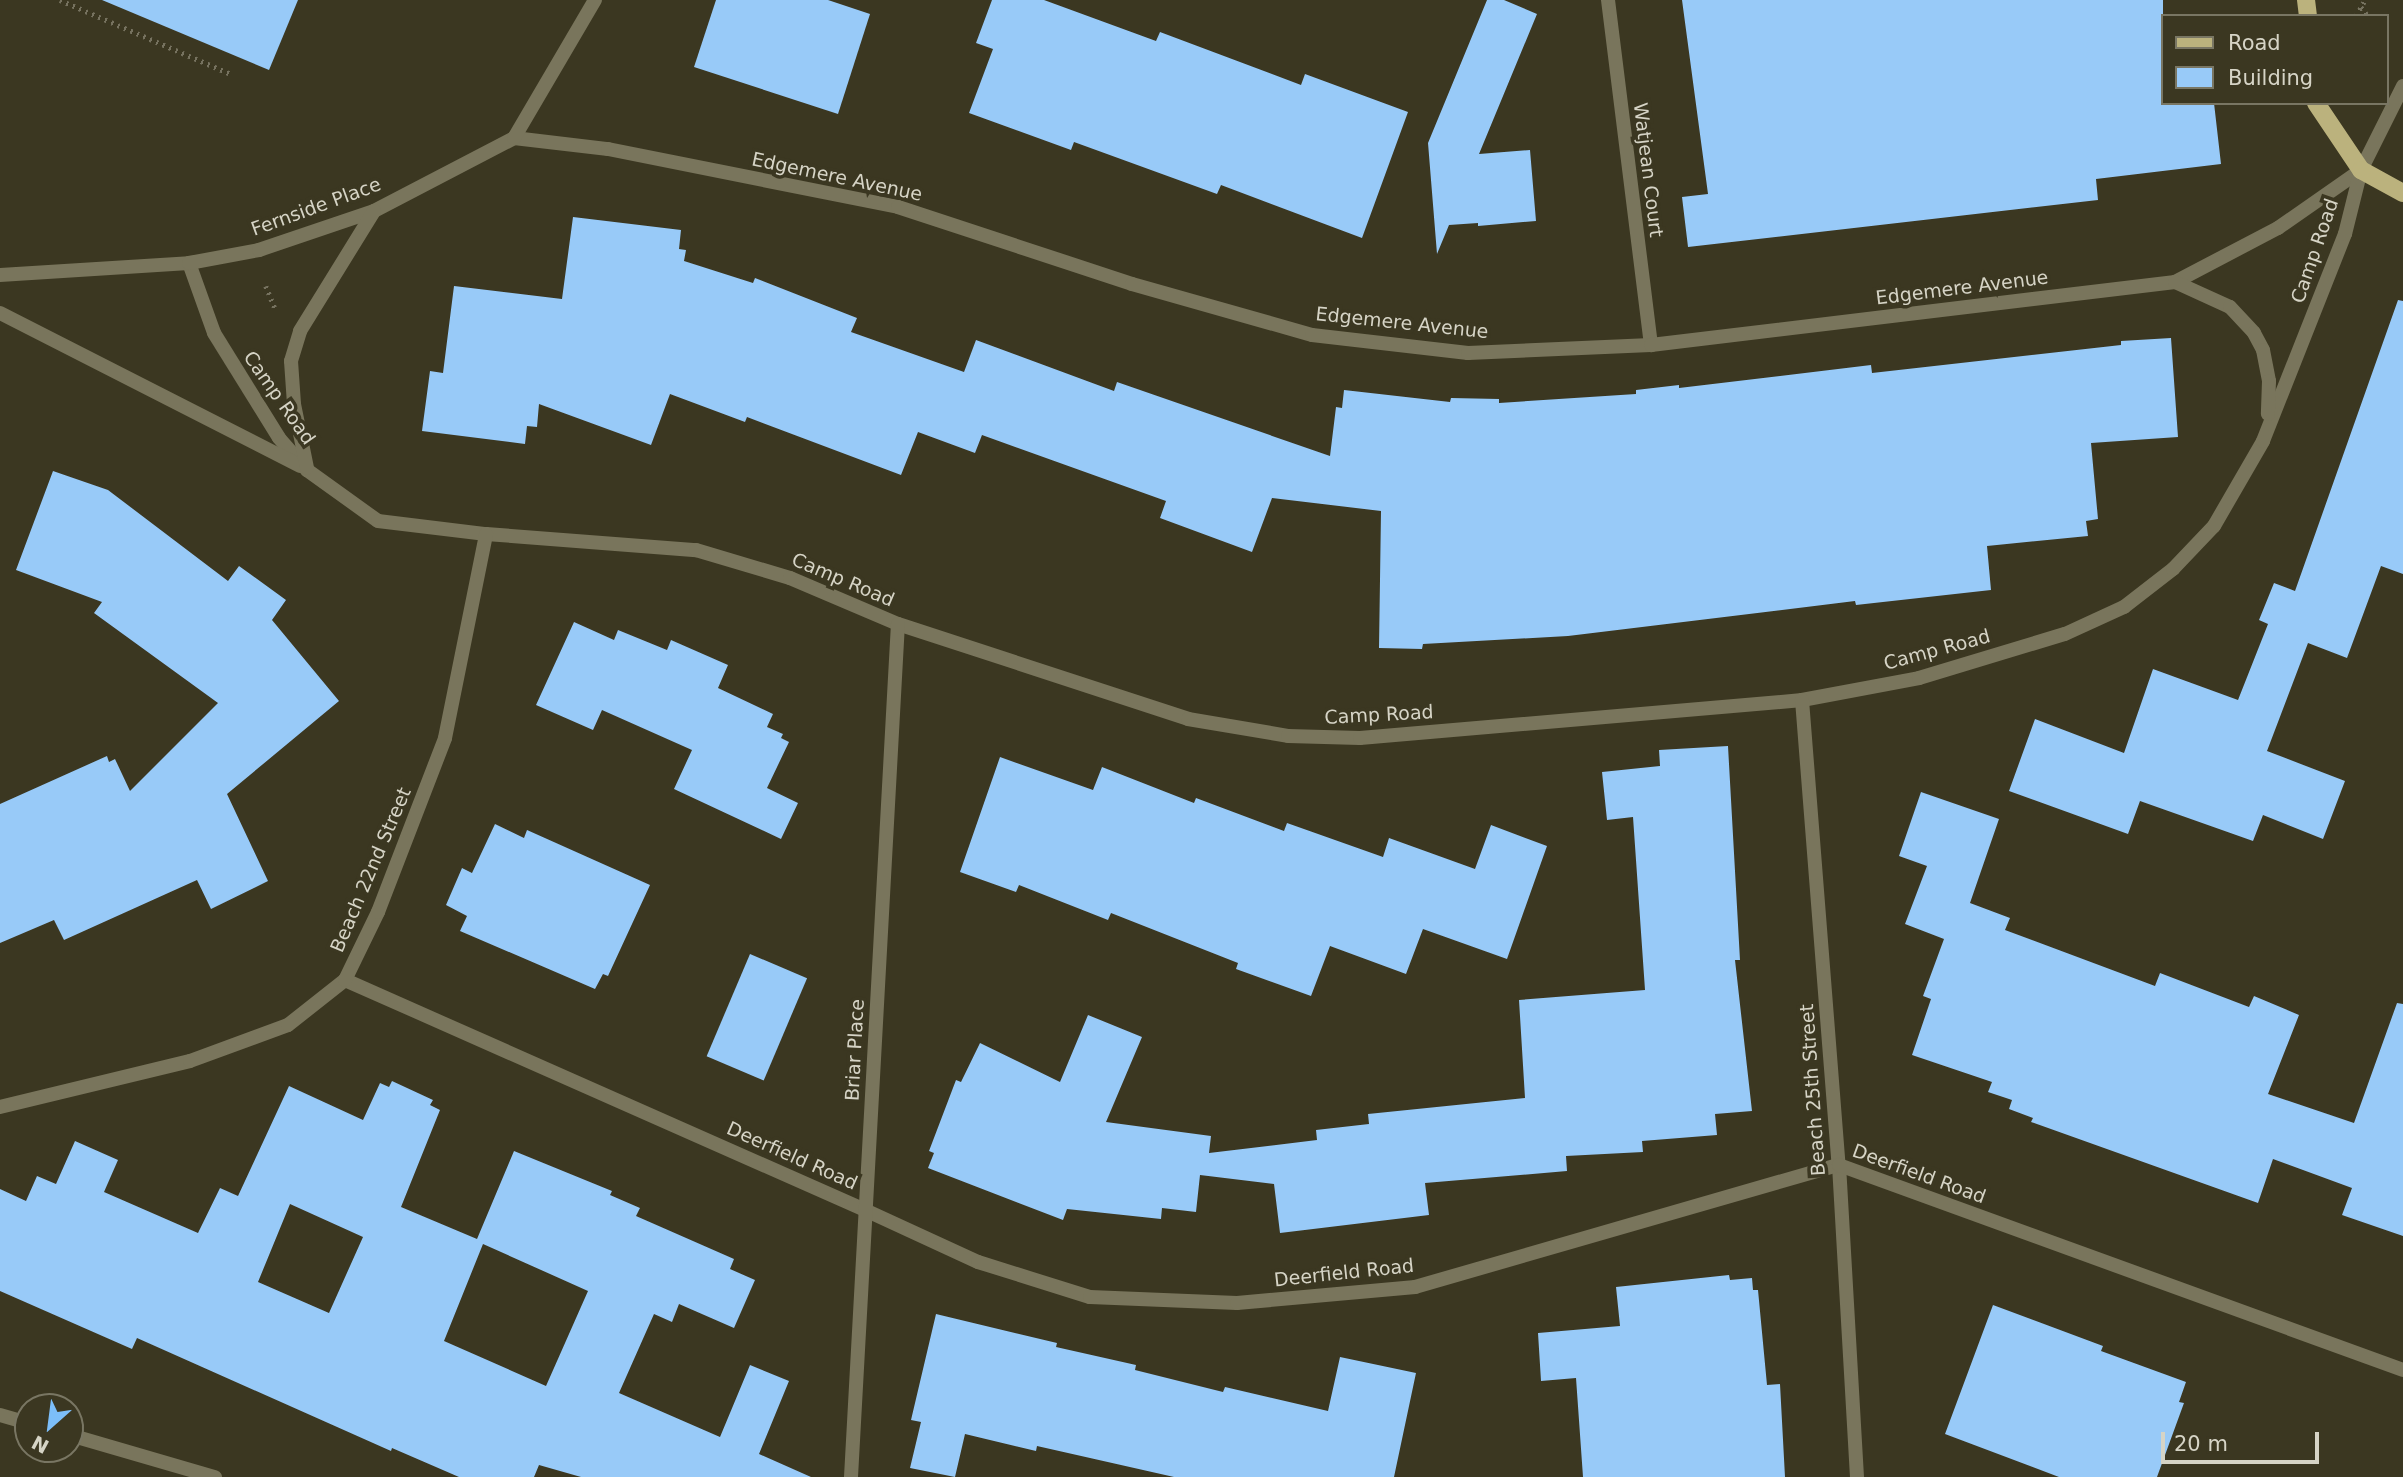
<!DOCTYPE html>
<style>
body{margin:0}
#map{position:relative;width:2403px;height:1477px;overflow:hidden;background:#3b3721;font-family:"DejaVu Sans",sans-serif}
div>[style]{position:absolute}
.building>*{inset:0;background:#98caf8;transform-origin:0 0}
.path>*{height:4.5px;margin-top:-2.25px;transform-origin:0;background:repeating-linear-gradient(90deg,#76725f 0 2px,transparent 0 7px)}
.street>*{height:14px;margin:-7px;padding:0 7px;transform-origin:7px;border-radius:7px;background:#79755c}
.primary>*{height:18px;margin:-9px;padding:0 9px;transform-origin:9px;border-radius:9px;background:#bbb27d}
span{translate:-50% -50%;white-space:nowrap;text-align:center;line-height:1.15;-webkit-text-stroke:7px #3b3721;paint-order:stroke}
.street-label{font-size:19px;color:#d6d4c6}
.legend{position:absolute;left:2161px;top:14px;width:228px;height:91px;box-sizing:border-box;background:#3b3721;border:2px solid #797663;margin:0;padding:9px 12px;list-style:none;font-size:21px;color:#d6d4c6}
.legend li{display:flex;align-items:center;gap:14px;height:35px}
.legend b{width:35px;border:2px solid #797663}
.north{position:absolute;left:14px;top:1393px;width:70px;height:70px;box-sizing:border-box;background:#3b3721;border:2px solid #797663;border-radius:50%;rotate:208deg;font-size:19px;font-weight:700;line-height:28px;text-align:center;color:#d6d4c6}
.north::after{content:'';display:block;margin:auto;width:24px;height:32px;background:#7cbef9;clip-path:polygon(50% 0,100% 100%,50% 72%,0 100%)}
.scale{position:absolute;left:2161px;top:1432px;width:158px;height:32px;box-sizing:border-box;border:4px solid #d6d4c6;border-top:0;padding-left:9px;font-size:21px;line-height:24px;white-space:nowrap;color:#d6d4c6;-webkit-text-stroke:5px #3b3721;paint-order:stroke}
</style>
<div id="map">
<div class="building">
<div style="clip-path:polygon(102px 0,298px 0,269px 70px)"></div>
<div style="clip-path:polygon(716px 0,828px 0,870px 14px,838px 114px,694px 67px)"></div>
<div style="clip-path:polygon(992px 0,1044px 0,1156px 41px,1160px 32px,1301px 85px,1305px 74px,1408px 112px,1362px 238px,1221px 185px,1217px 194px,1074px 142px,1071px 150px,969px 113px,993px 49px,976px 43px)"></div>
<div style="clip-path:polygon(1487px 0,1504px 0,1537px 14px,1479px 154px,1530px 150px,1536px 221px,1478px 226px,1478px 223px,1449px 225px,1437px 254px,1428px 143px)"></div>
<div style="clip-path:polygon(1682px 0,2163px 0,2163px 103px,2214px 103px,2221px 164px,2096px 179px,2098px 200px,1688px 247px,1682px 197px,1708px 194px)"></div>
<div style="clip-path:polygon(573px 217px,681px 230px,679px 249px,686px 250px,684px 261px,753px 283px,755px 278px,857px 318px,851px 332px,964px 372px,976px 340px,1114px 391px,1117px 382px,1330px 456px,1336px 407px,1342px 408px,1344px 390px,1450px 402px,1451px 398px,1499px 399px,1499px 403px,1636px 394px,1636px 390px,1679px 385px,1679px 388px,1871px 365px,1872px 373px,2121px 345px,2121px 341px,2171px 338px,2178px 437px,2091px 443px,2098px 519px,2086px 521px,2088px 536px,1987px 546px,1991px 590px,1856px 605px,1855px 601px,1568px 636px,1423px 644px,1422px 649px,1379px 648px,1381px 511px,1272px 498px,1252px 552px,1160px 518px,1166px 501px,982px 435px,975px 453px,918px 432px,901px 475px,747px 417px,745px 422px,670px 394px,651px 445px,539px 404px,537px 427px,527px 426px,525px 444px,422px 431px,430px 371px,443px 373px,454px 286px,562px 299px)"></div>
<div style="clip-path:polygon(2398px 300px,2403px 301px,2403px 574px,2381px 566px,2347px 658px,2308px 643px,2267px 751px,2345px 781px,2323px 839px,2263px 815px,2253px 841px,2140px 801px,2128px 834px,2009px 791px,2035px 719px,2124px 753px,2153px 669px,2238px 700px,2268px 624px,2259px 620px,2274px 583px,2295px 591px)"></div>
<div style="clip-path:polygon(53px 471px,108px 490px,228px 581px,239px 566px,286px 600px,272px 620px,339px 701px,227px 794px,268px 881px,211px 909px,197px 880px,64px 940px,54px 920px,0 943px,0 804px,107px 756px,109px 762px,115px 759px,130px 791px,218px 703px,94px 613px,102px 602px,16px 570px)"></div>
<div style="clip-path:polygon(574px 622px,614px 640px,618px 630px,667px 650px,671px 640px,728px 665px,718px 688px,773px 714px,767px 727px,783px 734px,781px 738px,789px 742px,767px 788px,798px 803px,781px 839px,674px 789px,692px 750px,602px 710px,593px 730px,536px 705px)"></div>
<div style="clip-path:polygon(1728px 746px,1740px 960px,1735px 960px,1752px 1111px,1715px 1114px,1717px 1135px,1642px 1141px,1643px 1152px,1566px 1156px,1567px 1171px,1425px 1183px,1429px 1215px,1280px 1233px,1274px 1184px,1200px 1175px,1196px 1212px,1162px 1208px,1161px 1219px,1067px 1209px,1063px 1220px,928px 1168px,934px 1153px,929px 1151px,956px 1080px,961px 1082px,980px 1043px,1060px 1082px,1088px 1015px,1142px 1037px,1106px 1122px,1211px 1136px,1209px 1153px,1317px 1140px,1316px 1130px,1369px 1124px,1368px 1114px,1525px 1098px,1519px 1000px,1645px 990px,1633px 817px,1607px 820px,1602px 772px,1660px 766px,1659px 750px)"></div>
<div style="clip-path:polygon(1000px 757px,1093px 790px,1102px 767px,1194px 803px,1196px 798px,1284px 831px,1287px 823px,1383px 857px,1389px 838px,1475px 869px,1491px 825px,1547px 846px,1507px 959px,1423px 929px,1406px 974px,1330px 946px,1311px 996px,1236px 969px,1238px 963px,1111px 913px,1108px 920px,1019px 885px,1016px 892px,960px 872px)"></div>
<div style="clip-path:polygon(1921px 792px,1999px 819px,1970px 903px,2010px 918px,2005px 930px,2155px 986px,2160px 973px,2249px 1007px,2254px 996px,2299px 1015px,2268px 1094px,2354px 1123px,2397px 1003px,2403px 1004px,2403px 1236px,2342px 1215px,2352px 1188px,2273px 1159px,2258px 1203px,2031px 1122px,2033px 1118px,2009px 1109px,2012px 1100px,1988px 1092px,1992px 1082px,1912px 1055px,1931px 999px,1923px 996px,1944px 939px,1905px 924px,1927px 866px,1899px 856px)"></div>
<div style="clip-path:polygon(495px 824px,524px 838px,527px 830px,650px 885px,608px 976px,603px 974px,595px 989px,460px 931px,467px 916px,446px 905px,462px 868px,472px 873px)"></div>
<div style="left:750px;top:954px;width:62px;height:111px;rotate:23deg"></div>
<div style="clip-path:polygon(evenodd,392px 1081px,433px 1100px,430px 1105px,440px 1110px,401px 1207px,477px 1239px,514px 1151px,612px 1191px,610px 1195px,640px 1208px,636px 1216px,734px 1259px,730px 1269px,755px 1280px,734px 1328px,679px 1304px,672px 1322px,654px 1314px,619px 1393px,720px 1437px,750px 1365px,789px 1381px,759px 1454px,811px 1477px,581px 1477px,539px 1465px,534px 1477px,459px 1477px,392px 1448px,391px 1451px,137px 1338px,132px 1349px,0 1291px,0 1189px,26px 1201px,37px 1176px,56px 1184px,75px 1141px,118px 1160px,104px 1192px,198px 1233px,220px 1188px,238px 1196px,289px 1086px,363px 1120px,380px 1083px,389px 1087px,392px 1081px,290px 1204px,363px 1237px,329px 1313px,258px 1282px,290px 1204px,392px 1081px,483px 1244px,588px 1291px,546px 1386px,444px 1341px,483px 1244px)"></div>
<div style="clip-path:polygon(1729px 1275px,1730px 1280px,1752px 1278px,1753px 1290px,1758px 1290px,1767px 1385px,1780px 1384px,1785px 1477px,1583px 1477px,1576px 1378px,1541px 1381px,1538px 1333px,1620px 1326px,1616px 1287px)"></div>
<div style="clip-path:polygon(1993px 1305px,2103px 1346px,2101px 1351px,2186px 1382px,2179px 1402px,2184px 1403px,2157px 1477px,2059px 1477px,1945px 1434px)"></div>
<div style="clip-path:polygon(936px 1314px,1057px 1343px,1056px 1347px,1136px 1365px,1135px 1370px,1223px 1392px,1225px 1387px,1328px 1411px,1340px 1357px,1416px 1373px,1394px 1477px,1174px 1477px,1037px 1446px,1036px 1451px,965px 1434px,955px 1477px,910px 1468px,921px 1422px,911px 1420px)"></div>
</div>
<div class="path">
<div style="left:60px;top:0;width:186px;rotate:23.4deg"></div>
<div style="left:2361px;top:7px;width:11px;rotate:52deg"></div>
<div style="left:2356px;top:16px;width:18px;rotate:-61deg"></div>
<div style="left:266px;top:286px;width:24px;rotate:68deg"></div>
</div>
<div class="street">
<div style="left:1608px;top:0;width:348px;rotate:82.9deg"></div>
<div style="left:514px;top:138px;width:95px;rotate:6.7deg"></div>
<div style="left:608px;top:149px;width:296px;rotate:11.3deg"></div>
<div style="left:898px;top:207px;width:246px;rotate:18.2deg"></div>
<div style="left:1132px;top:284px;width:187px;rotate:15.8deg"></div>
<div style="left:1312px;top:335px;width:157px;rotate:6.6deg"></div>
<div style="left:1468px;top:353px;width:183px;rotate:-2.5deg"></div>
<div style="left:1651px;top:345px;width:528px;rotate:-6.86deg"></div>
<div style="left:2175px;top:282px;width:116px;rotate:-27.7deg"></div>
<div style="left:2278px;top:228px;width:101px;rotate:-34.9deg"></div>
<div style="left:189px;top:263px;width:74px;rotate:70.3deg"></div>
<div style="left:214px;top:333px;width:123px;rotate:58.2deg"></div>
<div style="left:279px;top:438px;width:43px;rotate:48.8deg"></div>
<div style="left:307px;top:470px;width:87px;rotate:35.7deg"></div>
<div style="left:378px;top:521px;width:109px;rotate:6.9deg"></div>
<div style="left:486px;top:534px;width:211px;rotate:4.4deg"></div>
<div style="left:696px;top:550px;width:98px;rotate:16.6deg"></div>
<div style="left:790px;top:578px;width:117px;rotate:23.1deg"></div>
<div style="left:898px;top:624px;width:305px;rotate:18.1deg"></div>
<div style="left:1188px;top:719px;width:101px;rotate:9.6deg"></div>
<div style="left:1288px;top:736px;width:72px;rotate:1.6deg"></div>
<div style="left:1360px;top:738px;width:444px;rotate:-4.9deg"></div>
<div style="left:1802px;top:700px;width:119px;rotate:-10.6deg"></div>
<div style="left:1919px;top:678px;width:152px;rotate:-16.8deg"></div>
<div style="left:2065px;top:634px;width:65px;rotate:-24.6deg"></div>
<div style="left:2124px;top:607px;width:62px;rotate:-37.8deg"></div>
<div style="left:2173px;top:569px;width:59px;rotate:-46.4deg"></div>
<div style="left:2214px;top:526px;width:98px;rotate:-60deg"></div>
<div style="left:2263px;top:441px;width:223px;rotate:-68.4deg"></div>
<div style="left:2345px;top:234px;width:66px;rotate:-76deg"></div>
<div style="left:2361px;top:170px;width:94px;rotate:-63.4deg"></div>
<div style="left:0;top:275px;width:189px;rotate:-3.6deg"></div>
<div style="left:189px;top:263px;width:71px;rotate:-10.5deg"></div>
<div style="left:259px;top:250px;width:121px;rotate:-18.7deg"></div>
<div style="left:374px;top:211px;width:158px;rotate:-27.5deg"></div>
<div style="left:514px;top:138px;width:160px;rotate:-59.6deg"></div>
<div style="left:2175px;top:282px;width:60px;rotate:24.4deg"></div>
<div style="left:2230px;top:307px;width:35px;rotate:47deg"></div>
<div style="left:2254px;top:333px;width:19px;rotate:62deg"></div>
<div style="left:2263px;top:350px;width:32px;rotate:79deg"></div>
<div style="left:2269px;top:381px;width:33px;rotate:92deg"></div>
<div style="left:0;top:313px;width:337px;rotate:27deg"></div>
<div style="left:307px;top:468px;width:65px;rotate:-101.5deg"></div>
<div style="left:294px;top:404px;width:43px;rotate:-94deg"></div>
<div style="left:291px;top:361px;width:31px;rotate:-73deg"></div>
<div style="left:300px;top:331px;width:141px;rotate:-58.3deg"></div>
<div style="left:1802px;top:700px;width:466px;rotate:85.5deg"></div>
<div style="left:1839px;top:1165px;width:313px;rotate:86.7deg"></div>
<div style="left:345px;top:980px;width:569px;rotate:23.86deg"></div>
<div style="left:865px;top:1210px;width:124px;rotate:24.7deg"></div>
<div style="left:978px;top:1262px;width:117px;rotate:17.4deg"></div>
<div style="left:1090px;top:1297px;width:147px;rotate:2.3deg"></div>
<div style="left:1237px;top:1303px;width:179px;rotate:-5.1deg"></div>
<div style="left:1415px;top:1287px;width:441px;rotate:-16.1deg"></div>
<div style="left:1839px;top:1165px;width:600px;rotate:19.97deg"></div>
<div style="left:0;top:1107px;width:195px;rotate:-13.6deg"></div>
<div style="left:190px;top:1061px;width:104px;rotate:-20.2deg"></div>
<div style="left:288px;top:1025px;width:73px;rotate:-38.3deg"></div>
<div style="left:345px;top:980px;width:76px;rotate:-64.1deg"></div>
<div style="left:378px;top:912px;width:186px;rotate:-68.9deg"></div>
<div style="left:445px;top:738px;width:208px;rotate:-78.6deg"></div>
<div style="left:0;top:1415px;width:29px;rotate:16deg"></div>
<div style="left:70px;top:1435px;width:151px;rotate:16.2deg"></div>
<div style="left:851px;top:1477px;width:854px;rotate:-86.85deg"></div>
</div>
<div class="primary">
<div style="left:2306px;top:0;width:16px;rotate:83deg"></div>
<div style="left:2316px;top:103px;width:81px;rotate:56.1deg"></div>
<div style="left:2361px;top:170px;width:48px;rotate:28.7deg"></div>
</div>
<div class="street-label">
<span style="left:1648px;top:170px;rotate:83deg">Watjean Court</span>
<span style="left:837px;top:177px;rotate:12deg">Edgemere Avenue</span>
<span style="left:316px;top:207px;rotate:-20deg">Fernside Place</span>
<span style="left:2315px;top:251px;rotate:-71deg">Camp Road</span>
<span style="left:1962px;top:288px;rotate:-7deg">Edgemere Avenue</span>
<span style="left:1402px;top:323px;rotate:6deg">Edgemere Avenue</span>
<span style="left:279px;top:398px;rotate:55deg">Camp Road</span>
<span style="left:843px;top:580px;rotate:23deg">Camp Road</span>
<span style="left:1937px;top:650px;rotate:-15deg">Camp Road</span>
<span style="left:1379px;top:715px;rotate:-3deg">Camp Road</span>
<span style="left:371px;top:870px;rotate:-67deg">Beach 22nd Street</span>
<span style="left:855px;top:1050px;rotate:-87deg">Briar Place</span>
<span style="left:1813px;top:1090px;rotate:-94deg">Beach 25th Street</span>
<span style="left:792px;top:1156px;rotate:24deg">Deerfield Road</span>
<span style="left:1919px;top:1174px;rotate:20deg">Deerfield Road</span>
<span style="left:1344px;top:1273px;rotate:-6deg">Deerfield Road</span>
</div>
<ul class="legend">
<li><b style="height:9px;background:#bbb27d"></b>Road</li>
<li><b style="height:19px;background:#98caf8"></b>Building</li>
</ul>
<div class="north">N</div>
<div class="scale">20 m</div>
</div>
